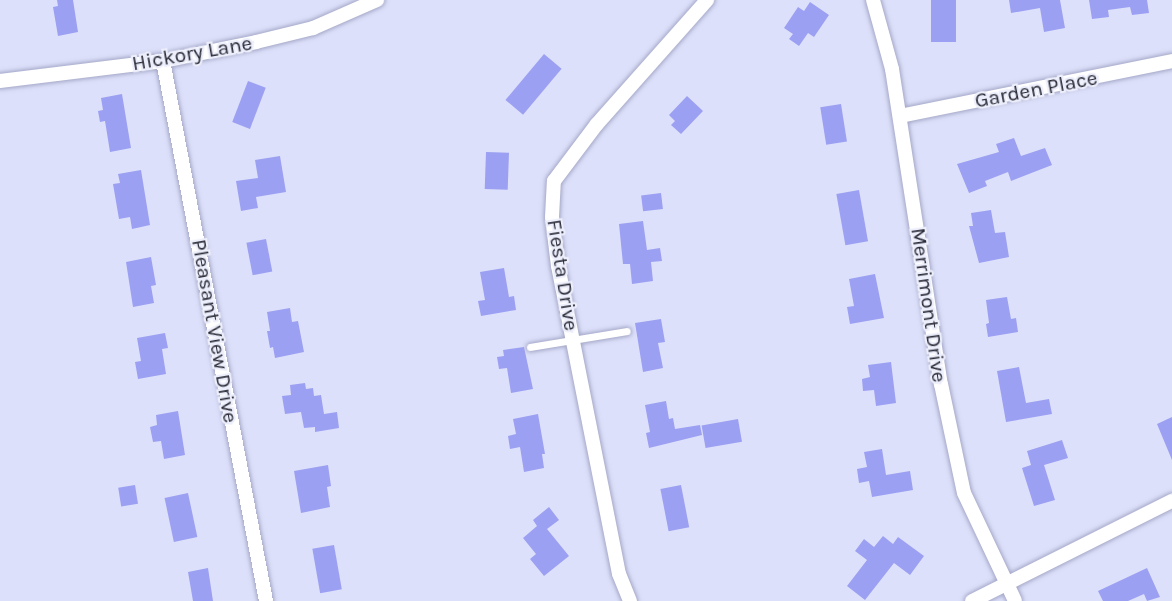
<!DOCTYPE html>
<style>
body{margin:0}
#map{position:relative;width:1172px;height:601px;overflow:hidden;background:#dde0fa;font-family:Karla,sans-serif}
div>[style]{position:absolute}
.building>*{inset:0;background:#9ba0f2;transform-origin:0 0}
.roads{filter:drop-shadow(0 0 2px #a4a8c7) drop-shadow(0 0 2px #a4a8c7)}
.lane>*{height:7px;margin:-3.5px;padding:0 3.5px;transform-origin:3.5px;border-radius:3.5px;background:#fff}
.street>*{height:14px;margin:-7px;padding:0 7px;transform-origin:7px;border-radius:7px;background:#fff}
span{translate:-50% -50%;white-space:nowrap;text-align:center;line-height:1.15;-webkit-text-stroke:4.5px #eceefb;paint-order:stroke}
.street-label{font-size:21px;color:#2a2b37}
</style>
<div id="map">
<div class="building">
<div style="clip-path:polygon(57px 0,73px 0,78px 32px,58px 36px,53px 7px,58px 6px)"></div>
<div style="left:931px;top:0;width:25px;height:42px"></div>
<div style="clip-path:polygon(1009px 0,1060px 0,1065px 28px,1044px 32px,1040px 8px,1011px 13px)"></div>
<div style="clip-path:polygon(1089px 0,1147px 0,1149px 13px,1132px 15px,1130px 7px,1108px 10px,1109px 17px,1092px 19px)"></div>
<div style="clip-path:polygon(810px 2px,829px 15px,814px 37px,808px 33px,799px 46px,789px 39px,793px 34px,784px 28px,798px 7px,804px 11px)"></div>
<div style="left:544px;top:54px;width:23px;height:60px;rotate:40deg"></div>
<div style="left:248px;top:81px;width:19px;height:44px;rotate:21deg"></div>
<div style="clip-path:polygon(122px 94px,131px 148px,110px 152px,105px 121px,100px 122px,98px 111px,103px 110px,101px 98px)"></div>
<div style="clip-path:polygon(687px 96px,703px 111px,681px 134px,671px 125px,675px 121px,669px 115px)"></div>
<div style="left:841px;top:104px;width:38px;height:21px;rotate:81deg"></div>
<div style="clip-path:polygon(1014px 138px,1021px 156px,1045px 148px,1052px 165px,1011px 181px,1008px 172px,985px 181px,987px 186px,969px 193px,957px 164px,999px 152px,996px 144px)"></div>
<div style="left:486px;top:152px;width:23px;height:37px;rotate:2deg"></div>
<div style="clip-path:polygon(280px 156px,286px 192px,256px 197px,258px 208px,241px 211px,236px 181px,258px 178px,255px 160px)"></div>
<div style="clip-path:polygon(141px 170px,150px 225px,132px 229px,130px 217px,119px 219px,113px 184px,120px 183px,118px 174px)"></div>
<div style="left:859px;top:190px;width:52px;height:23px;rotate:80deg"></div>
<div style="left:661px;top:193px;width:16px;height:20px;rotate:83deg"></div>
<div style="clip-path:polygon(991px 210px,995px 233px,1005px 232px,1009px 257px,979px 263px,969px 226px,973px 226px,971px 213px)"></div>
<div style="clip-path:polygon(643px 221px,647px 250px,660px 248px,662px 261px,651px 262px,653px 281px,632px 284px,630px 264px,623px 264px,619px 224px)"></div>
<div style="left:266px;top:239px;width:33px;height:20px;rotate:79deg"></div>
<div style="clip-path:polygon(151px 257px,156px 285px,151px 286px,154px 303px,133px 307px,126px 262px)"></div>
<div style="clip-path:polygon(504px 268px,509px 297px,514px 296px,516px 310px,481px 316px,478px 301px,485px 300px,480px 272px)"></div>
<div style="clip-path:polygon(875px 274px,884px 318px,850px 324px,847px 307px,854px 306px,849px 279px)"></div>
<div style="clip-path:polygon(1007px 297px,1011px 319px,1016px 318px,1018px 332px,988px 337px,986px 324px,989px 323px,986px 300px)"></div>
<div style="clip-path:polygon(290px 308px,292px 322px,298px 321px,304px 352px,275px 358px,273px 347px,270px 348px,267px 331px,270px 331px,267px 312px)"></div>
<div style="clip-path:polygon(661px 319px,665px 342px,658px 343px,663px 368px,643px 372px,635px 323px)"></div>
<div style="clip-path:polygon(165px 333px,168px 348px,162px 349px,166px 374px,138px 379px,135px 362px,141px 361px,137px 338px)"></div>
<div style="clip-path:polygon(524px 347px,533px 389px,511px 393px,507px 368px,499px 369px,497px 357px,504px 356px,503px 350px)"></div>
<div style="clip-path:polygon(891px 362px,896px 403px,876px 406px,874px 390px,863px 391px,862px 379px,870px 377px,868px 365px)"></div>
<div style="clip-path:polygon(1019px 367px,1026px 403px,1049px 399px,1052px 414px,1006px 422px,997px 371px)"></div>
<div style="clip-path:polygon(305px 383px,306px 389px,313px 388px,314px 396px,321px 395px,324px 414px,337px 412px,339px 428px,315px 432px,315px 427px,304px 428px,301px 412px,285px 414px,282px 396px,291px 395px,290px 385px)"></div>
<div style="clip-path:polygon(666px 401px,669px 419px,673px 418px,675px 429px,700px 425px,702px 435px,649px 448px,646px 433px,650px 432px,645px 405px)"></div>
<div style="clip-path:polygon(178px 411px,185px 455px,164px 459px,161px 441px,153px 442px,150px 427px,157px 425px,156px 415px)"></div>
<div style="clip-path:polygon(538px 414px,545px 454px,542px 454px,544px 468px,524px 472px,520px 447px,510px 449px,508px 436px,516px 434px,513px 419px)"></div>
<div style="clip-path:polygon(1172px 417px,1172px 460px,1157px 424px)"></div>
<div style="left:738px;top:419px;width:23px;height:37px;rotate:80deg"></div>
<div style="clip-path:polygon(1062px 440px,1068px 458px,1044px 465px,1055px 500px,1034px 506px,1022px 468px,1031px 465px,1027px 451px)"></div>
<div style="clip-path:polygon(882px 449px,886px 475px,910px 471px,913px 490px,872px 497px,869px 481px,859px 483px,857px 469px,867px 467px,864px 452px)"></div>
<div style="clip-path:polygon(328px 465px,331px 486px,327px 487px,330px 507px,301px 513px,294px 471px)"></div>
<div style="left:135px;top:485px;width:19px;height:17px;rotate:81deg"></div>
<div style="left:681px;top:485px;width:43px;height:21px;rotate:79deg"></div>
<div style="left:188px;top:493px;width:45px;height:24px;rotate:78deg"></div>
<div style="clip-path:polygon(549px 507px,559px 520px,547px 529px,569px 556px,544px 576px,530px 559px,536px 554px,523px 538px,537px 526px,533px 520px)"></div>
<div style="clip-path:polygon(883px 536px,893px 544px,898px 537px,924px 556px,910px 575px,894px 563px,865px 600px,847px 586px,867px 560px,855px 551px,864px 539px,874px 547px)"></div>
<div style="left:334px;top:545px;width:45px;height:22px;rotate:80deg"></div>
<div style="clip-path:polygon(208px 568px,213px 601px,193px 601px,188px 572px)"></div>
<div style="clip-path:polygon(1147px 568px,1160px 597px,1147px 601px,1144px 594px,1128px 601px,1103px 601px,1098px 591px)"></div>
</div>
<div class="roads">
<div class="lane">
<div style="left:530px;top:347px;width:98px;rotate:-9.4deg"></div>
</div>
<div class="street">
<div style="left:873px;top:0;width:72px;rotate:74.6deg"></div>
<div style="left:892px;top:69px;width:319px;rotate:81.2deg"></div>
<div style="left:941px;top:384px;width:111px;rotate:78.1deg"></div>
<div style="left:964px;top:493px;width:119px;rotate:64.7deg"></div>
<div style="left:163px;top:61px;width:550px;rotate:79.2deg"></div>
<div style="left:0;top:81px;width:164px;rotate:-7deg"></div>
<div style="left:163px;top:61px;width:95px;rotate:-11.5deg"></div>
<div style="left:256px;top:42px;width:59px;rotate:-13.8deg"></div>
<div style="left:313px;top:28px;width:70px;rotate:-23.6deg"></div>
<div style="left:900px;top:116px;width:278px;rotate:-11.4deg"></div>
<div style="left:630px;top:601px;width:29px;rotate:-112deg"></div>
<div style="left:619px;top:574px;width:314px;rotate:-101.2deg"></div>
<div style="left:558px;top:266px;width:49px;rotate:-97deg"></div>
<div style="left:552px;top:217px;width:36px;rotate:-87deg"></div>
<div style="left:554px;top:181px;width:71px;rotate:-53deg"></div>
<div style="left:597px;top:124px;width:166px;rotate:-48.4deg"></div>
<div style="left:972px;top:601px;width:224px;rotate:-26.6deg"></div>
</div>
</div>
<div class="street-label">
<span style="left:192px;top:53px;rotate:-10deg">Hickory Lane</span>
<span style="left:1036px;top:89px;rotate:-11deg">Garden Place</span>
<span style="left:563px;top:275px;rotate:81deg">Fiesta Drive</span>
<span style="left:929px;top:305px;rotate:82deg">Merrimont Drive</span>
<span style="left:215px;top:331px;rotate:80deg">Pleasant View Drive</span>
</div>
</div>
